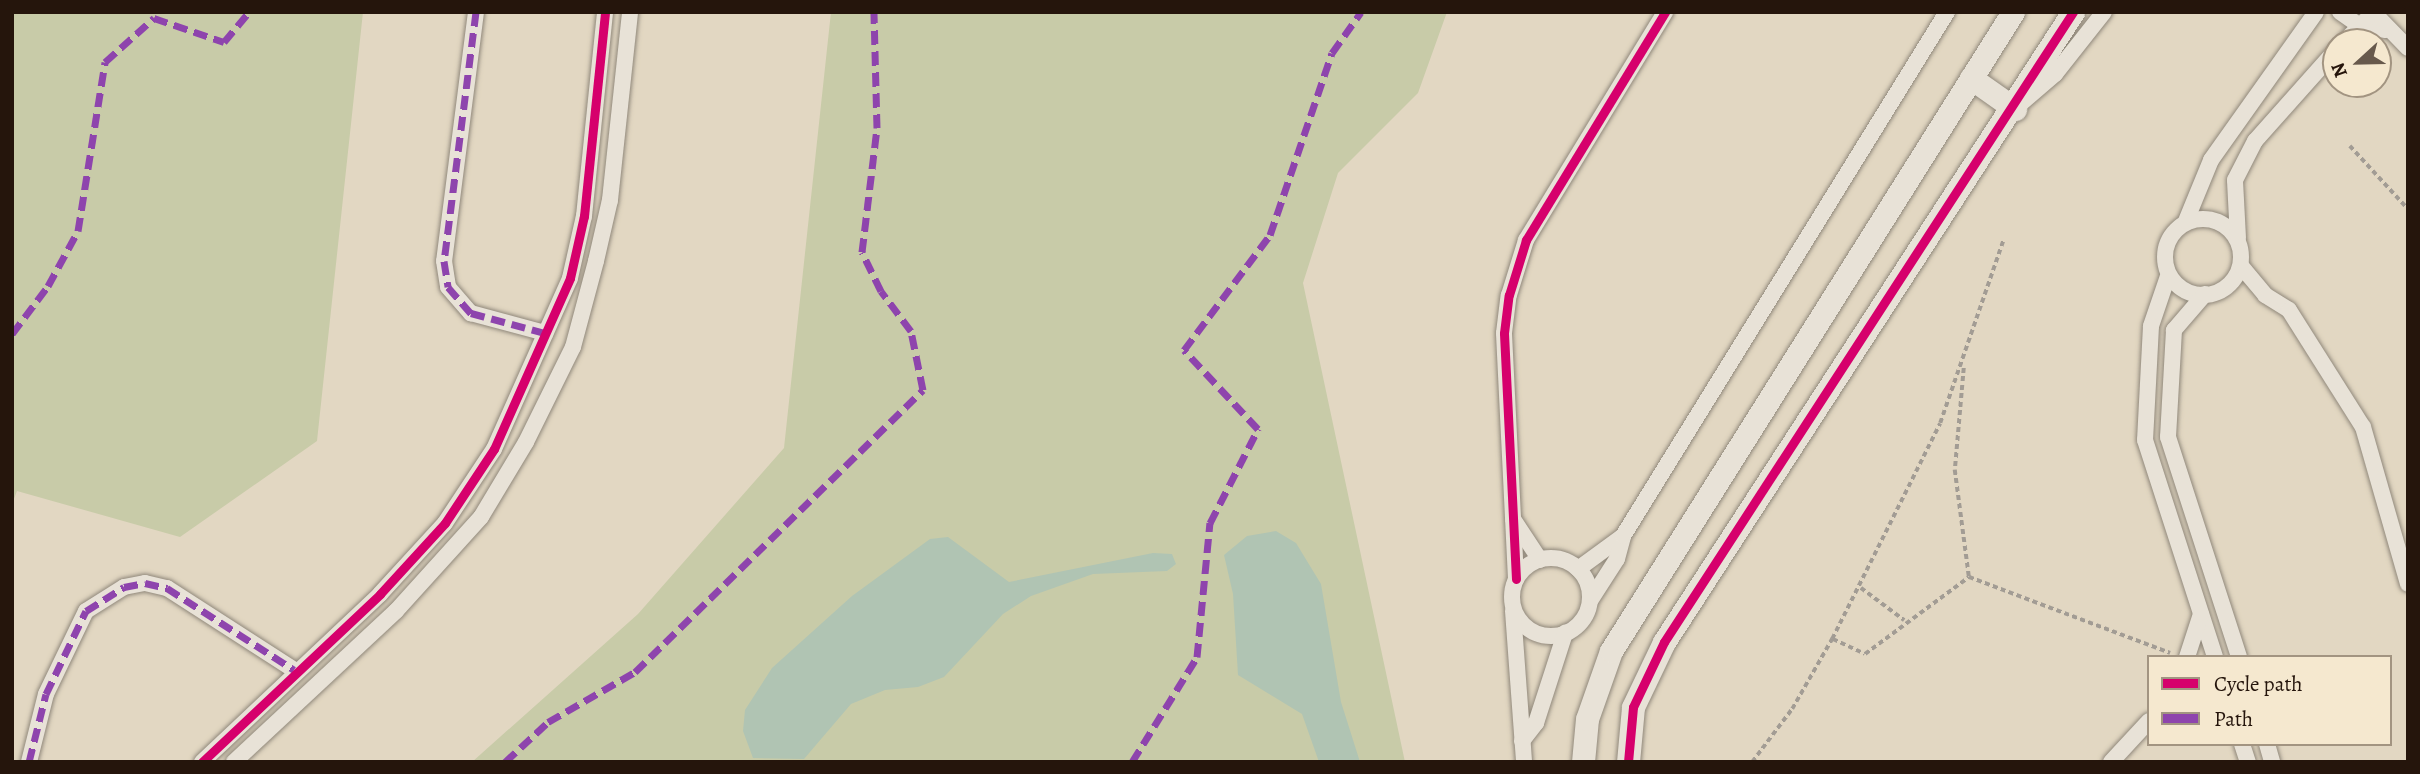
<!DOCTYPE html>
<style>
body{margin:0}
#map{position:relative;width:2420px;height:774px;overflow:hidden;background:#e2d7c2;font-family:Alegreya,serif}
div>[style]{position:absolute}
.green>*{inset:0;background:#c8cba8}
.water>*{inset:0;background:#b0c4b3}
.path>*{height:3.5px;margin-top:-1.75px;transform-origin:0;background:repeating-linear-gradient(90deg,#a29c94 0 5px,transparent 0 8.5px)}
.roads{filter:drop-shadow(0 0 2px #90887b) drop-shadow(0 0 2px #90887b)}
.street>*{height:16px;margin:-8px;padding:0 8px;transform-origin:8px;border-radius:8px;background:#e8e2d7}
.street>.ring{margin:-8px;padding:0;box-sizing:content-box;background:none;border:16px solid #e8e2d7;border-radius:50%}
.secondary>*{height:23px;margin:-11.5px;padding:0 11.5px;transform-origin:11.5px;border-radius:11.5px;background:#e8e2d7}
.quiet>*{height:7px;margin-top:-3.5px;transform-origin:0;background:repeating-linear-gradient(90deg,#8e44ad 0 14px,transparent 0 21px)}
.cycleway>*{height:9px;margin:-4.5px;padding:0 4.5px;transform-origin:4.5px;border-radius:4.5px;background:#d6006c}
span{translate:-50% -50%;white-space:nowrap;text-align:center;line-height:1.15;-webkit-text-stroke:6px #f5e8cf;paint-order:stroke}
.frame{position:absolute;inset:0;border:14px solid #25150c;pointer-events:none}
.legend{position:absolute;left:2147px;top:655px;width:245px;height:91px;box-sizing:border-box;background:#f5e8cf;border:2px solid #a29481;margin:0;padding:9px 12px;list-style:none;font-size:21px;color:#25150c}
.legend li{display:flex;align-items:center;gap:14px;height:35px}
.legend b{width:35px;border:2px solid #a29481}
.north{position:absolute;left:2322px;top:28px;width:70px;height:70px;box-sizing:border-box;background:#f5e8cf;border:2px solid #a29481;border-radius:50%;rotate:248deg;font-size:19px;font-weight:700;line-height:28px;text-align:center;color:#25150c}
.north::after{content:'';display:block;margin:auto;width:24px;height:32px;background:#67594c;clip-path:polygon(50% 0,100% 100%,50% 72%,0 100%)}
</style>
<div id="map">
<div class="green">
<div style="clip-path:polygon(12px 12px,363px 12px,317px 441px,180px 537px,17px 491px,12px 504px)"></div>
<div style="clip-path:polygon(831px 12px,1447px 12px,1418px 93px,1338px 173px,1303px 283px,1405px 762px,472px 762px,638px 614px,784px 448px)"></div>
</div>
<div class="water">
<div style="clip-path:polygon(1276px 531px,1296px 543px,1321px 584px,1341px 702px,1360px 762px,1319px 762px,1302px 714px,1238px 675px,1233px 594px,1224px 555px,1247px 536px)"></div>
<div style="clip-path:polygon(948px 537px,1009px 582px,1153px 553px,1172px 554px,1176px 564px,1167px 571px,1093px 574px,1031px 596px,1003px 614px,944px 677px,918px 687px,885px 690px,851px 704px,804px 759px,753px 758px,743px 731px,745px 710px,772px 668px,852px 596px,930px 539px)"></div>
</div>
<div class="path">
<div style="left:2350px;top:146px;width:86px;rotate:47.4deg"></div>
<div style="left:1964px;top:368px;width:102px;rotate:95deg"></div>
<div style="left:1955px;top:470px;width:108px;rotate:82.5deg"></div>
<div style="left:1969px;top:577px;width:215px;rotate:20.7deg"></div>
<div style="left:1861px;top:588px;width:54px;rotate:36.7deg"></div>
<div style="left:1833px;top:639px;width:35px;rotate:25deg"></div>
<div style="left:1865px;top:654px;width:129px;rotate:-36.5deg"></div>
<div style="left:1752px;top:762px;width:66px;rotate:-53deg"></div>
<div style="left:1792px;top:709px;width:81px;rotate:-60.3deg"></div>
<div style="left:1832px;top:639px;width:241px;rotate:-63.4deg"></div>
<div style="left:1940px;top:423px;width:193px;rotate:-70.9deg"></div>
</div>
<div class="roads">
<div class="street">
<div style="left:476px;top:12px;width:251px;rotate:97.3deg"></div>
<div style="left:444px;top:261px;width:26px;rotate:81deg"></div>
<div style="left:448px;top:287px;width:35px;rotate:49deg"></div>
<div style="left:471px;top:313px;width:77px;rotate:15.1deg"></div>
<div style="left:2340px;top:12px;width:24px;rotate:35deg"></div>
<div style="left:2360px;top:26px;width:26px;rotate:9deg"></div>
<div style="left:2373px;top:12px;width:50px;rotate:45.8deg"></div>
<div style="left:2344px;top:42px;width:33px;rotate:-45deg"></div>
<div style="left:2019px;top:105px;width:48px;rotate:-40.7deg"></div>
<div style="left:2055px;top:74px;width:79px;rotate:-51.7deg"></div>
<div class="ring" style="left:2165px;top:219px;width:60px;height:60px"></div>
<div style="left:2186px;top:221px;width:66px;rotate:-67.7deg"></div>
<div style="left:2211px;top:160px;width:181px;rotate:-54.6deg"></div>
<div style="left:2238px;top:238px;width:58px;rotate:-93deg"></div>
<div style="left:2235px;top:180px;width:44px;rotate:-62.9deg"></div>
<div style="left:2255px;top:141px;width:122px;rotate:-48.3deg"></div>
<div style="left:2241px;top:266px;width:38px;rotate:50deg"></div>
<div style="left:2265px;top:295px;width:28px;rotate:32deg"></div>
<div style="left:2289px;top:310px;width:138px;rotate:57.7deg"></div>
<div style="left:2363px;top:427px;width:163px;rotate:74deg"></div>
<div style="left:2168px;top:276px;width:53px;rotate:108.8deg"></div>
<div style="left:2151px;top:326px;width:114px;rotate:93deg"></div>
<div style="left:2145px;top:440px;width:228px;rotate:72.1deg"></div>
<div style="left:2205px;top:294px;width:48px;rotate:130.7deg"></div>
<div style="left:2174px;top:330px;width:107px;rotate:93.2deg"></div>
<div style="left:2168px;top:437px;width:231px;rotate:72.1deg"></div>
<div style="left:1513px;top:519px;width:49px;rotate:56.6deg"></div>
<div class="ring" style="left:1512px;top:558px;width:62px;height:62px"></div>
<div style="left:1578px;top:569px;width:56px;rotate:-36.3deg"></div>
<div style="left:1516px;top:579px;width:246px;rotate:-92.8deg"></div>
<div style="left:1504px;top:333px;width:38px;rotate:-83deg"></div>
<div style="left:1509px;top:295px;width:58px;rotate:-72.8deg"></div>
<div style="left:1526px;top:240px;width:267px;rotate:-58.6deg"></div>
<div style="left:1590px;top:601px;width:50px;rotate:-57.3deg"></div>
<div style="left:1617px;top:559px;width:24px;rotate:-75deg"></div>
<div style="left:1623px;top:536px;width:616px;rotate:-58.27deg"></div>
<div style="left:1513px;top:611px;width:151px;rotate:85.8deg"></div>
<div style="left:2187px;top:657px;width:45px;rotate:-72deg"></div>
<div style="left:1522px;top:741px;width:23px;rotate:-52deg"></div>
<div style="left:1536px;top:723px;width:95px;rotate:-72.1deg"></div>
<div style="left:2242px;top:744px;width:19px;rotate:72deg"></div>
<div style="left:2267px;top:744px;width:19px;rotate:74deg"></div>
<div style="left:29px;top:762px;width:70px;rotate:-76deg"></div>
<div style="left:46px;top:694px;width:92px;rotate:-64.3deg"></div>
<div style="left:86px;top:611px;width:45px;rotate:-32.3deg"></div>
<div style="left:124px;top:587px;width:21px;rotate:-11deg"></div>
<div style="left:145px;top:583px;width:23px;rotate:13deg"></div>
<div style="left:167px;top:588px;width:151px;rotate:32.8deg"></div>
<div style="left:202px;top:762px;width:245px;rotate:-43.3deg"></div>
<div style="left:380px;top:594px;width:96px;rotate:-47.5deg"></div>
<div style="left:445px;top:523px;width:89px;rotate:-56.5deg"></div>
<div style="left:494px;top:449px;width:187px;rotate:-66deg"></div>
<div style="left:570px;top:278px;width:64px;rotate:-77.3deg"></div>
<div style="left:584px;top:216px;width:205px;rotate:-84.1deg"></div>
<div style="left:234px;top:762px;width:221px;rotate:-43deg"></div>
<div style="left:396px;top:611px;width:127px;rotate:-47.9deg"></div>
<div style="left:481px;top:517px;width:87px;rotate:-59deg"></div>
<div style="left:526px;top:442px;width:106px;rotate:-63.7deg"></div>
<div style="left:573px;top:347px;width:89px;rotate:-75deg"></div>
<div style="left:596px;top:261px;width:63px;rotate:-77.1deg"></div>
<div style="left:610px;top:200px;width:189px;rotate:-83.9deg"></div>
<div style="left:2111px;top:762px;width:56px;rotate:-47.2deg"></div>
</div>
<div class="secondary">
<div style="left:1971px;top:78px;width:54px;rotate:35.2deg"></div>
<div style="left:1583px;top:762px;width:43px;rotate:-84.7deg"></div>
<div style="left:1587px;top:719px;width:72px;rotate:-70.6deg"></div>
<div style="left:1611px;top:651px;width:755px;rotate:-57.83deg"></div>
<div style="left:1628px;top:762px;width:55px;rotate:-84.8deg"></div>
<div style="left:1633px;top:707px;width:72px;rotate:-64.5deg"></div>
<div style="left:1664px;top:642px;width:751px;rotate:-57.01deg"></div>
</div>
</div>
<div class="quiet">
<div style="left:476px;top:12px;width:251px;rotate:97.3deg"></div>
<div style="left:444px;top:261px;width:26px;rotate:81deg"></div>
<div style="left:448px;top:287px;width:35px;rotate:49deg"></div>
<div style="left:471px;top:313px;width:77px;rotate:15.1deg"></div>
<div style="left:12px;top:334px;width:60px;rotate:-53.1deg"></div>
<div style="left:48px;top:286px;width:63px;rotate:-61.4deg"></div>
<div style="left:78px;top:231px;width:171px;rotate:-80.9deg"></div>
<div style="left:105px;top:62px;width:66px;rotate:-41.9deg"></div>
<div style="left:154px;top:18px;width:74px;rotate:18.9deg"></div>
<div style="left:224px;top:42px;width:39px;rotate:-50deg"></div>
<div style="left:29px;top:762px;width:70px;rotate:-76deg"></div>
<div style="left:46px;top:694px;width:92px;rotate:-64.3deg"></div>
<div style="left:86px;top:611px;width:45px;rotate:-32.3deg"></div>
<div style="left:124px;top:587px;width:21px;rotate:-11deg"></div>
<div style="left:145px;top:583px;width:23px;rotate:13deg"></div>
<div style="left:167px;top:588px;width:151px;rotate:32.8deg"></div>
<div style="left:505px;top:762px;width:59px;rotate:-42.9deg"></div>
<div style="left:548px;top:722px;width:100px;rotate:-29.9deg"></div>
<div style="left:635px;top:672px;width:403px;rotate:-44.4deg"></div>
<div style="left:923px;top:390px;width:60px;rotate:-101.5deg"></div>
<div style="left:911px;top:331px;width:50px;rotate:-126.9deg"></div>
<div style="left:881px;top:291px;width:43px;rotate:-116deg"></div>
<div style="left:862px;top:252px;width:125px;rotate:-83.1deg"></div>
<div style="left:877px;top:128px;width:116px;rotate:-91.5deg"></div>
<div style="left:1132px;top:762px;width:123px;rotate:-58.2deg"></div>
<div style="left:1197px;top:657px;width:135px;rotate:-84.5deg"></div>
<div style="left:1210px;top:523px;width:106px;rotate:-62.9deg"></div>
<div style="left:1258px;top:429px;width:108px;rotate:-133.1deg"></div>
<div style="left:1184px;top:350px;width:144px;rotate:-53.2deg"></div>
<div style="left:1270px;top:235px;width:192px;rotate:-71.2deg"></div>
<div style="left:1332px;top:53px;width:50px;rotate:-54.7deg"></div>
</div>
<div class="cycleway">
<div style="left:1516px;top:579px;width:246px;rotate:-92.8deg"></div>
<div style="left:1504px;top:333px;width:38px;rotate:-83deg"></div>
<div style="left:1509px;top:295px;width:58px;rotate:-72.8deg"></div>
<div style="left:1526px;top:240px;width:267px;rotate:-58.6deg"></div>
<div style="left:202px;top:762px;width:245px;rotate:-43.3deg"></div>
<div style="left:380px;top:594px;width:96px;rotate:-47.5deg"></div>
<div style="left:445px;top:523px;width:89px;rotate:-56.5deg"></div>
<div style="left:494px;top:449px;width:187px;rotate:-66deg"></div>
<div style="left:570px;top:278px;width:64px;rotate:-77.3deg"></div>
<div style="left:584px;top:216px;width:205px;rotate:-84.1deg"></div>
<div style="left:1628px;top:762px;width:55px;rotate:-84.8deg"></div>
<div style="left:1633px;top:707px;width:72px;rotate:-64.5deg"></div>
<div style="left:1664px;top:642px;width:751px;rotate:-57.01deg"></div>
</div>
<div class="frame"></div>
<ul class="legend">
<li><b style="height:9px;background:#d6006c"></b>Cycle path</li>
<li><b style="height:9px;background:#8e44ad"></b>Path</li>
</ul>
<div class="north">N</div>
</div>
